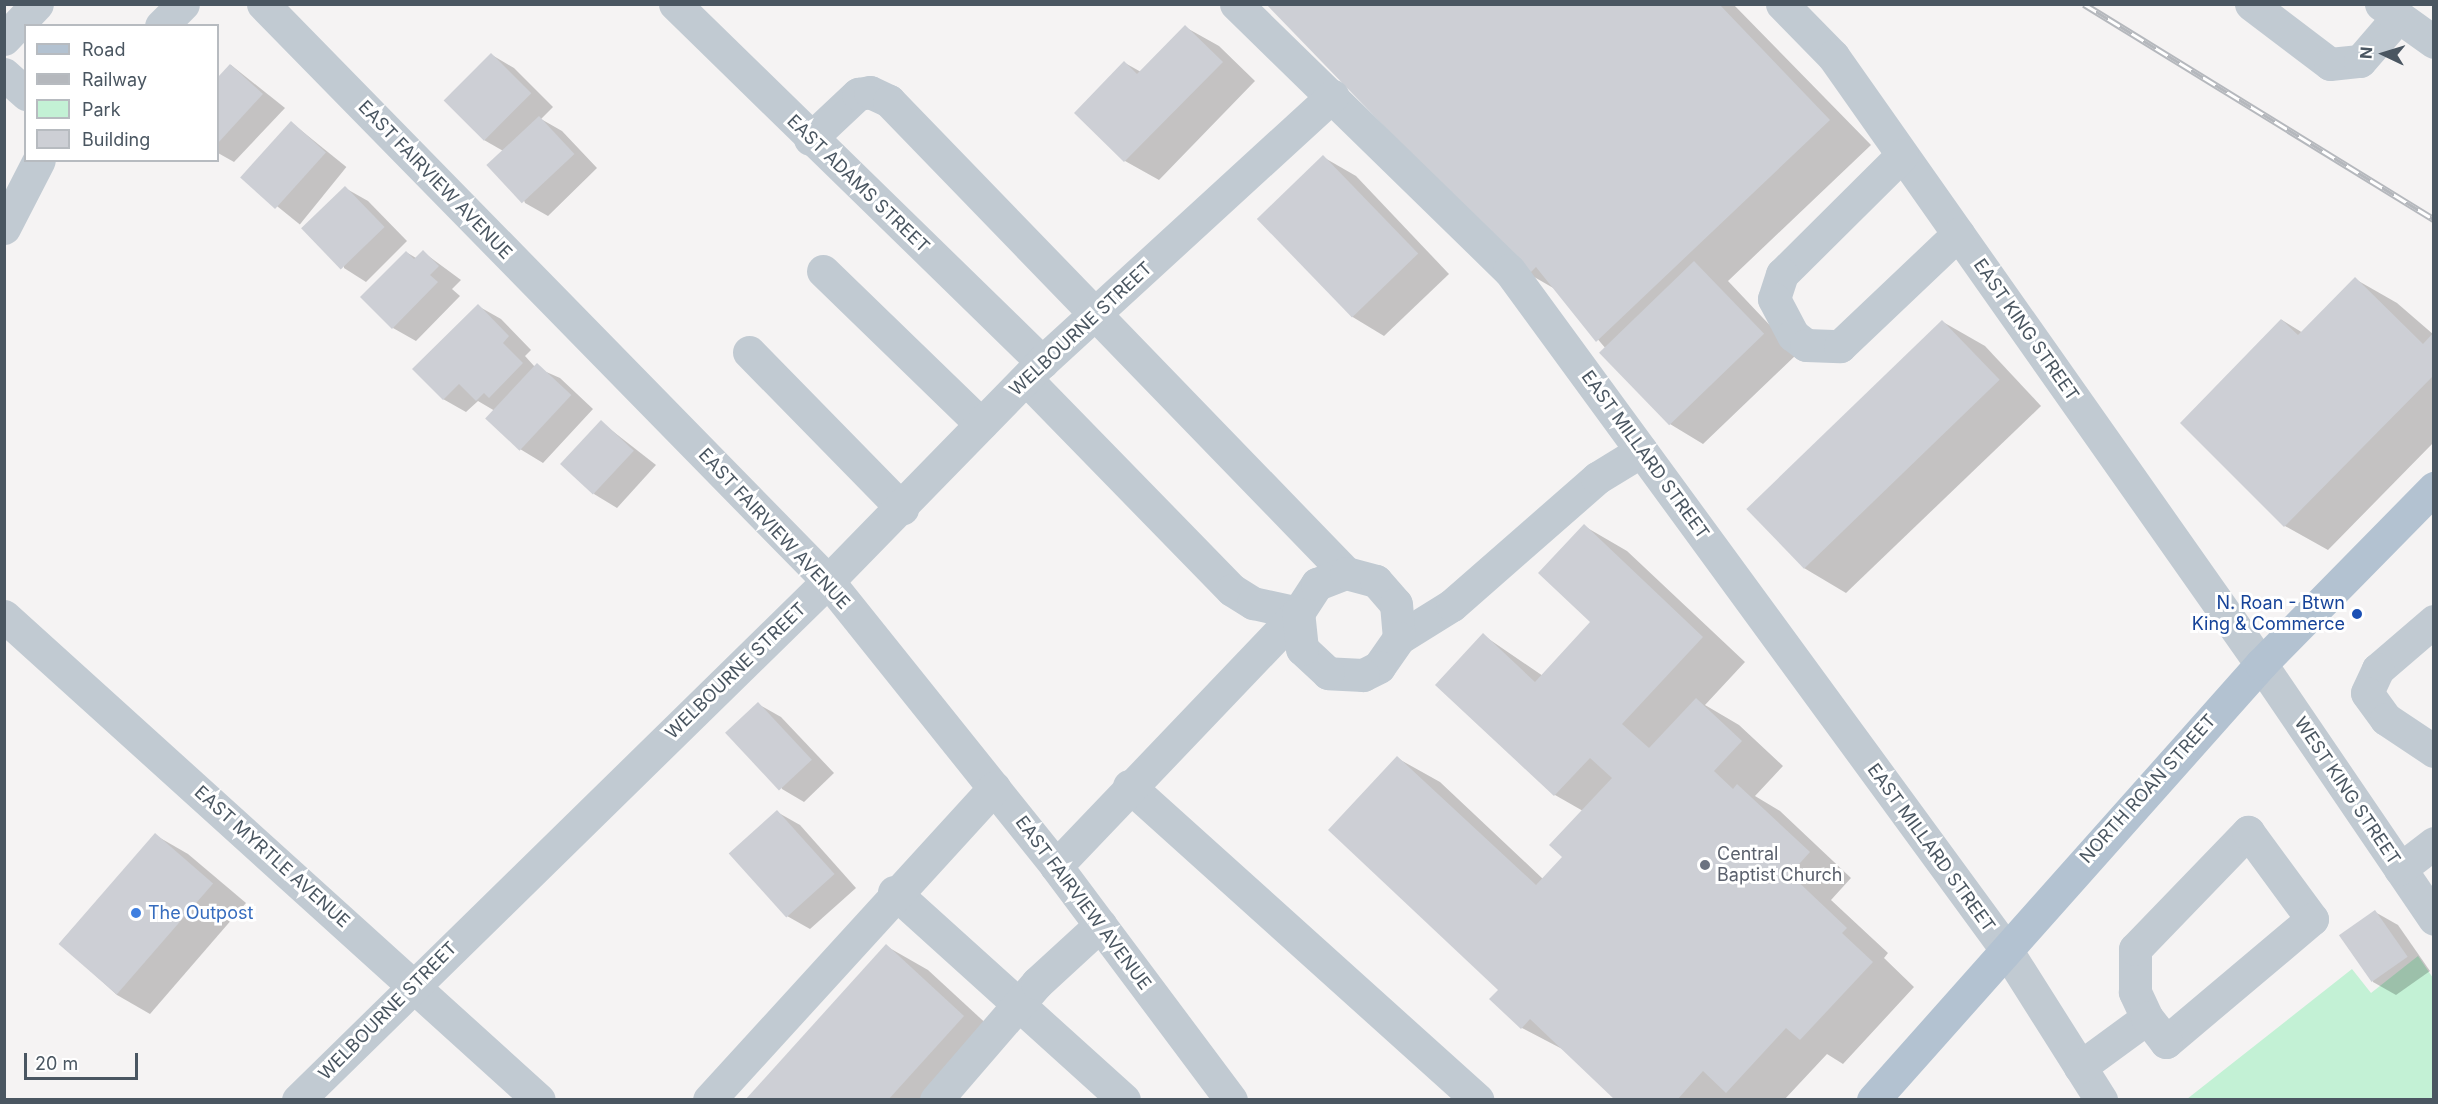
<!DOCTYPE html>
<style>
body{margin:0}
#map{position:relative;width:2438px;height:1104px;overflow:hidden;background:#f5f3f3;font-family:Inter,sans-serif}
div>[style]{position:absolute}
.green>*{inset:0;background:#c3f1d5}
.shadow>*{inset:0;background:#0003;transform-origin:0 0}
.building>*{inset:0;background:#cdcfd5;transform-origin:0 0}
.minor>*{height:33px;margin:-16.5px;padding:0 16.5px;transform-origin:16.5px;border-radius:16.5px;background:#c1cad2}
.major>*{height:33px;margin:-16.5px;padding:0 16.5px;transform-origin:16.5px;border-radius:16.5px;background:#b3c2d1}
.rail>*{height:7px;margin-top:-3.5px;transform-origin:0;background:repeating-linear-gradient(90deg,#fff 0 14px,#b5b8bd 0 28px);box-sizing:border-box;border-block:2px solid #b5b8bd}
.dots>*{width:16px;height:16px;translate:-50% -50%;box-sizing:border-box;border:3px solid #fff;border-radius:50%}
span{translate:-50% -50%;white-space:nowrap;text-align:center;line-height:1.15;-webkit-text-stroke:6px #fff;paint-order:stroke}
.street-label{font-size:18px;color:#4a5661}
.transit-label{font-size:18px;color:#164399}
.right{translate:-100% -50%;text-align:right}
.worship-label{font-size:18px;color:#5b616d}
.left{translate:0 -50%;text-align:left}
.shop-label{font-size:18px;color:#366cbe}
.frame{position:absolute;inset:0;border:6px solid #4a5661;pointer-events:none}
.legend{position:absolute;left:24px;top:24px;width:195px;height:138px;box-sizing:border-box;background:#fff;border:2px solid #b7bbc0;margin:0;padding:8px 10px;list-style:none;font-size:18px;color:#4a5661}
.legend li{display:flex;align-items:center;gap:12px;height:30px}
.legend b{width:30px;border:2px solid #b7bbc0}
.north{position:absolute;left:2354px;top:24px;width:60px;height:60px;-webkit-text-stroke:4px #fff;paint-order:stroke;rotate:274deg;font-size:16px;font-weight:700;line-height:24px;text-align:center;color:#4a5661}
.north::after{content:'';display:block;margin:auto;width:21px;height:27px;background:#4a5661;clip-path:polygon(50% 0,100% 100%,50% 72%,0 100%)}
.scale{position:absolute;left:24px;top:1053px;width:114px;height:27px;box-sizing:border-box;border:3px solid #4a5661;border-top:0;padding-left:8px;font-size:18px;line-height:21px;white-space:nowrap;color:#4a5661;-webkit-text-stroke:4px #fff;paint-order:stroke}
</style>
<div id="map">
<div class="green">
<div style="clip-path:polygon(2418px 956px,2433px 978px,2433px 1099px,2187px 1099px,2352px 969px,2371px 993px)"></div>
</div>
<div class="shadow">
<div style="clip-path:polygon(1268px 4px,1733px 4px,1871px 145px,1728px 281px,1797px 354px,1703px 444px,1670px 424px,1555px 289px,1529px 274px)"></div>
<div style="clip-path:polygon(1185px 27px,1219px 46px,1255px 81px,1159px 180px,1125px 161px,1076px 113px,1125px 63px,1141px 72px)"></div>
<div style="clip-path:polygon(492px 55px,514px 68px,553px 107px,541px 119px,562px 131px,597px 168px,548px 216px,525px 203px,505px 152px,484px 140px)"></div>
<div style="clip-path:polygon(231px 65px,285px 108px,234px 162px,218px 153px,218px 80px)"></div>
<div style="left:292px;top:123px;width:70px;height:74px;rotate:39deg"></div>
<div style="clip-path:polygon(1323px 157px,1356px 176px,1449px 274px,1384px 336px,1351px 316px)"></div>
<div style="clip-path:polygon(345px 188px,368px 201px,407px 241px,366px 282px,344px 268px)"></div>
<div style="clip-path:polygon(406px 252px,416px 258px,423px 252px,461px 280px,452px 289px,460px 296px,416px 341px,393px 328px)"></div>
<div style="clip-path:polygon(2355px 279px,2397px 303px,2434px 335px,2434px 442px,2328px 550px,2285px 526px,2282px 320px,2303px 333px)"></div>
<div style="clip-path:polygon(478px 306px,501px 319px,531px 350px,525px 356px,535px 367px,560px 378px,593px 409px,543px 463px,520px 449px,495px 411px,478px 401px,466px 412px,443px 399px)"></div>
<div style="clip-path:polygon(1943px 322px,1985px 346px,2041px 406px,1846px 593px,1804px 568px)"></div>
<div style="clip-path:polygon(601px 422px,656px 465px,617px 508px,594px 494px)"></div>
<div style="clip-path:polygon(1584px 526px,1627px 551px,1745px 662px,1705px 705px,1739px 725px,1783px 766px,1755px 796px,1780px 811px,1851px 878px,1831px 900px,1888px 953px,1884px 958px,1914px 987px,1843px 1064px,1827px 1054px,1784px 1100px,1618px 1100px,1566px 1051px,1522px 1028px,1397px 758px,1440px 782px,1543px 879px,1564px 857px,1583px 811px,1555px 795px,1483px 635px,1543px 676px,1593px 622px)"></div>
<div style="clip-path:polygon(758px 704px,781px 717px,834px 773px,804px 802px,782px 789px)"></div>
<div style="clip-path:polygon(777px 812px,800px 825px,856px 888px,810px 929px,787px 916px,731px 854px)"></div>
<div style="clip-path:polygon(155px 835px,188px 854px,246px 903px,150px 1014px,117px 995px,60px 943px)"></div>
<div style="clip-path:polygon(2375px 912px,2398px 925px,2430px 971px,2396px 995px,2373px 982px)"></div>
<div style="clip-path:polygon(886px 946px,928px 970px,1005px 1041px,952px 1100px,748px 1100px)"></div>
</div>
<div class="building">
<div style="clip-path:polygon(1266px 4px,1719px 4px,1830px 120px,1596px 342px,1536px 267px,1528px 275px)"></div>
<div style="clip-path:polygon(1185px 25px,1223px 62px,1124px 162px,1074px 113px,1124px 61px,1137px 74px)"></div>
<div style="left:491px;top:53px;width:57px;height:67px;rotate:45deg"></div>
<div style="clip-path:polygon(230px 64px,263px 94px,218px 143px,218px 77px)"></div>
<div style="left:539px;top:116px;width:52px;height:72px;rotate:47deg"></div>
<div style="left:291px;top:121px;width:47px;height:76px;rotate:42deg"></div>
<div style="left:1323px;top:155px;width:137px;height:92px;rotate:46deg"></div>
<div style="left:345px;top:186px;width:57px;height:61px;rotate:46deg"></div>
<div style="clip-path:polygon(423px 250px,439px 266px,430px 275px,438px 282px,392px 329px,360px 297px,406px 251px,414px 259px)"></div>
<div style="left:1694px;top:261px;width:101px;height:132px;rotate:46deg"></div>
<div style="clip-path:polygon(2355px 277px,2423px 344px,2434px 332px,2434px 375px,2284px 527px,2180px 423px,2281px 319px,2298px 335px)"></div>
<div style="clip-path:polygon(478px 304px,509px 336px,503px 343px,523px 363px,489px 398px,484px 393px,476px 401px,459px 384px,443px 400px,412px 369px)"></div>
<div style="left:1942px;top:320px;width:83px;height:272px;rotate:46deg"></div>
<div style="left:537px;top:363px;width:47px;height:76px;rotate:43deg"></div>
<div style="left:601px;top:420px;width:45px;height:60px;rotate:43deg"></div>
<div style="clip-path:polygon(1584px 524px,1703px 637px,1622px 724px,1649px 748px,1696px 698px,1742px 741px,1714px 771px,1733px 789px,1737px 784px,1810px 852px,1790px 874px,1847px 928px,1842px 933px,1873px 962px,1800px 1040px,1786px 1028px,1726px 1093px,1703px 1071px,1677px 1100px,1615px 1100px,1530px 1019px,1521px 1029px,1489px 999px,1498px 990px,1328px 830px,1397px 756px,1536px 885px,1562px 857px,1549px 845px,1612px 778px,1590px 758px,1554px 796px,1435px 685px,1483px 633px,1535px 682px,1590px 622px,1538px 573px)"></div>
<div style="left:758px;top:702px;width:79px;height:45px;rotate:47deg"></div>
<div style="left:777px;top:810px;width:86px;height:65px;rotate:48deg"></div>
<div style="left:155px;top:833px;width:77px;height:147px;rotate:41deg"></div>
<div style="left:2375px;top:910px;width:57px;height:44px;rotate:55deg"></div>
<div style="clip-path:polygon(886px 944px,964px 1016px,888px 1100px,745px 1100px)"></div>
</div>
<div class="minor">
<div style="left:263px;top:4px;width:808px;rotate:45.6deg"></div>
<div style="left:828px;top:581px;width:365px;rotate:51.3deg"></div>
<div style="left:1056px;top:866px;width:292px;rotate:53.2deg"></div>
<div style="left:675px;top:4px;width:513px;rotate:44.29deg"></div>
<div style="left:1236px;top:4px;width:381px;rotate:44.3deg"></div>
<div style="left:1509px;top:270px;width:840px;rotate:53.81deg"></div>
<div style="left:2005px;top:948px;width:180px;rotate:57.7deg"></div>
<div style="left:1782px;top:4px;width:73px;rotate:45.6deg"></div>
<div style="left:1833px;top:56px;width:744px;rotate:54.86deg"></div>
<div style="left:2261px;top:664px;width:308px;rotate:55.8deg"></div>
<div style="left:2251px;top:4px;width:99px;rotate:37.2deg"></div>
<div style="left:2330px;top:64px;width:30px;rotate:-6deg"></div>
<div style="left:2360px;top:61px;width:58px;rotate:-49.2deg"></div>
<div style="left:2381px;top:4px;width:65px;rotate:35.6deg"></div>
<div style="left:161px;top:26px;width:31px;rotate:-45deg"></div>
<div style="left:4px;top:39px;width:48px;rotate:-46.7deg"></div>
<div style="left:4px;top:74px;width:30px;rotate:42deg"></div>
<div style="left:810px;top:139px;width:66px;rotate:-43.2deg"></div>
<div style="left:858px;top:94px;width:12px;rotate:-9deg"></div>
<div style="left:870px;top:92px;width:21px;rotate:25deg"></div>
<div style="left:889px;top:101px;width:657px;rotate:45.93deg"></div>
<div style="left:1902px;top:155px;width:169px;rotate:135.2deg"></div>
<div style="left:1782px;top:274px;width:26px;rotate:108deg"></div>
<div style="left:1774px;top:299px;width:41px;rotate:62.2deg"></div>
<div style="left:1793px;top:335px;width:16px;rotate:38deg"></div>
<div style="left:1806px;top:345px;width:34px;rotate:2deg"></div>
<div style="left:1840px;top:346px;width:163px;rotate:-43.5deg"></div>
<div style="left:4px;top:228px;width:76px;rotate:-62.8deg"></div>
<div style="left:823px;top:271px;width:220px;rotate:44.1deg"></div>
<div style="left:749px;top:352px;width:219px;rotate:45.6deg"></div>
<div style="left:1027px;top:380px;width:293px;rotate:45.7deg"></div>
<div style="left:1232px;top:590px;width:25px;rotate:32deg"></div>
<div style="left:1253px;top:603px;width:46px;rotate:12.5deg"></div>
<div style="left:4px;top:616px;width:721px;rotate:42.13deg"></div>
<div style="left:2434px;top:621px;width:74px;rotate:139.4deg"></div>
<div style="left:2378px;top:669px;width:26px;rotate:115deg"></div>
<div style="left:2367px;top:693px;width:32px;rotate:54deg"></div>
<div style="left:2386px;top:719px;width:58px;rotate:33.7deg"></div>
<div style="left:1399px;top:638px;width:62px;rotate:-31.9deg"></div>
<div style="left:1452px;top:605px;width:193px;rotate:-41.2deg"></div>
<div style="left:1597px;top:478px;width:52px;rotate:-31.5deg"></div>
<div style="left:1129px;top:786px;width:469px;rotate:42deg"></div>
<div style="left:1056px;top:866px;width:350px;rotate:-46.3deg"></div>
<div style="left:1298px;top:613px;width:35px;rotate:-57deg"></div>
<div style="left:1317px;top:584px;width:31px;rotate:-21deg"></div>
<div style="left:1346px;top:573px;width:31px;rotate:15deg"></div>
<div style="left:1376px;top:581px;width:30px;rotate:49deg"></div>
<div style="left:1396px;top:604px;width:34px;rotate:85deg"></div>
<div style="left:1399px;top:638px;width:35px;rotate:125deg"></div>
<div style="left:1379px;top:667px;width:18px;rotate:153deg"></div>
<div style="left:1363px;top:675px;width:35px;rotate:-177deg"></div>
<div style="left:1328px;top:673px;width:35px;rotate:-137deg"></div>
<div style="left:1302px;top:649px;width:36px;rotate:-96deg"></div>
<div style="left:2400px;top:869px;width:43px;rotate:-37.4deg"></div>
<div style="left:894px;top:892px;width:310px;rotate:42.1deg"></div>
<div style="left:2080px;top:1067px;width:83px;rotate:-36.2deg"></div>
<div style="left:2147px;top:1018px;width:29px;rotate:-115deg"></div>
<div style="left:2135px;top:992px;width:43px;rotate:-90deg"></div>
<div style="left:2135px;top:949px;width:163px;rotate:-46deg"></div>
<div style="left:2248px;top:832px;width:108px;rotate:53.7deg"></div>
<div style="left:2312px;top:919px;width:191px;rotate:139.9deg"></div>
<div style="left:2166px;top:1042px;width:31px;rotate:-128deg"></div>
<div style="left:298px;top:1100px;width:742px;rotate:-44.4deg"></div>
<div style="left:828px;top:581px;width:306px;rotate:-45.7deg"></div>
<div style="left:1042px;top:362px;width:394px;rotate:-42.5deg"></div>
<div style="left:709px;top:1100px;width:423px;rotate:-47.6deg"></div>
<div style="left:936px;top:1100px;width:155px;rotate:-49.2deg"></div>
<div style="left:1037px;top:983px;width:86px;rotate:-42.6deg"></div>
</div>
<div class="major">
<div style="left:1873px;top:1100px;width:584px;rotate:-48.33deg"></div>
<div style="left:2261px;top:664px;width:247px;rotate:-45.5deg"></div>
</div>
<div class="rail">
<div style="left:2084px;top:4px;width:411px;rotate:31.6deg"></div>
</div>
<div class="dots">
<div style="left:2357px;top:614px;background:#1a4fb4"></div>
<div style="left:1705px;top:865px;background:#6b7280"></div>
<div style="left:136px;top:913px;background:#3f7fe0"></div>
</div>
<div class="street-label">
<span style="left:435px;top:180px;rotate:46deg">EAST FAIRVIEW AVENUE</span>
<span style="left:858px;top:184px;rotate:44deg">EAST ADAMS STREET</span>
<span style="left:1081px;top:329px;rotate:-43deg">WELBOURNE STREET</span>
<span style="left:2026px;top:330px;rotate:55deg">EAST KING STREET</span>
<span style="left:1645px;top:455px;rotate:54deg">EAST MILLARD STREET</span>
<span style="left:774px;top:529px;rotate:47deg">EAST FAIRVIEW AVENUE</span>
<span style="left:736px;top:671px;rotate:-44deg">WELBOURNE STREET</span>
<span style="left:2148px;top:789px;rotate:-48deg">NORTH ROAN STREET</span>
<span style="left:2347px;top:791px;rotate:56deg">WEST KING STREET</span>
<span style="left:1931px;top:848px;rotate:54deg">EAST MILLARD STREET</span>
<span style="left:272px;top:857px;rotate:42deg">EAST MYRTLE AVENUE</span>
<span style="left:1083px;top:903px;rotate:53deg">EAST FAIRVIEW AVENUE</span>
<span style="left:388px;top:1011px;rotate:-45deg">WELBOURNE STREET</span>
</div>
<div class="transit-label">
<span class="right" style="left:2345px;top:614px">N. Roan - Btwn<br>King &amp; Commerce</span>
</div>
<div class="worship-label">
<span class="left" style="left:1717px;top:865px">Central<br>Baptist Church</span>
</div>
<div class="shop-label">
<span class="left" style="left:148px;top:913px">The Outpost</span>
</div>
<div class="frame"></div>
<ul class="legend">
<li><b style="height:8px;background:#b3c2d1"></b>Road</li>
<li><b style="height:8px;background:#b5b8bd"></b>Railway</li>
<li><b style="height:16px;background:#c3f1d5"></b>Park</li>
<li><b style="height:16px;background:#cdcfd5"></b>Building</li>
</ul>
<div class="north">N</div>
<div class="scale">20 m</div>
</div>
